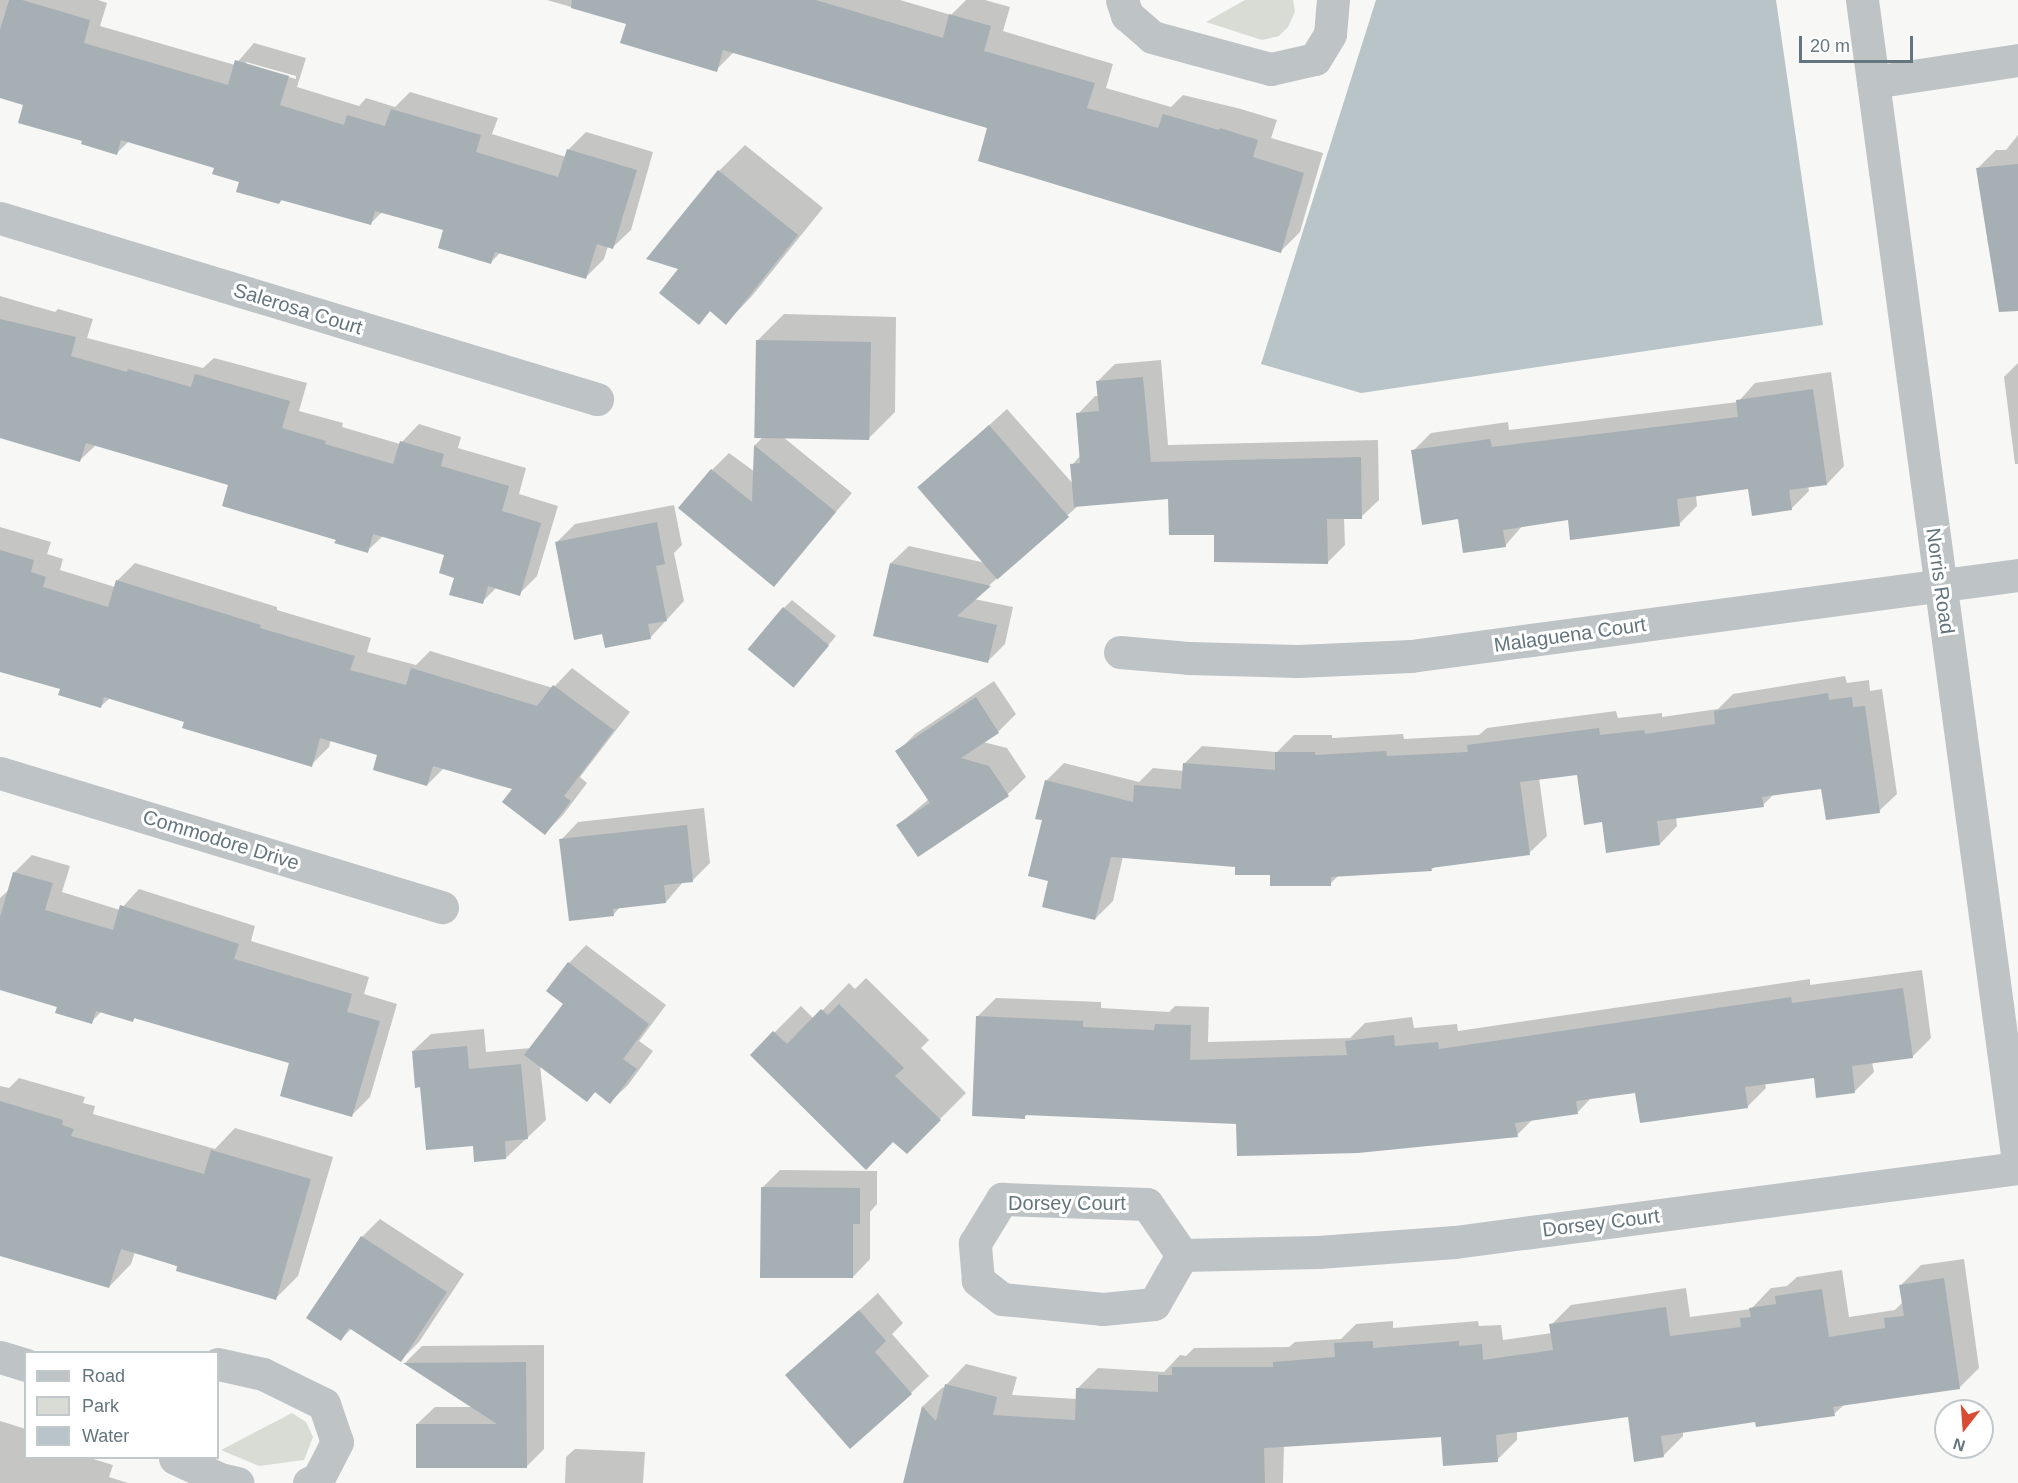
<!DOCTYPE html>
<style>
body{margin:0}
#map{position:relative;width:2018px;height:1483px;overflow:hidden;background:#f7f7f5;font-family:Helvetica,sans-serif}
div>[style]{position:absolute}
.green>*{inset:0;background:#d8dcd4}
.water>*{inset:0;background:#b8c4c8}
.shadow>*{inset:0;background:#0003}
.building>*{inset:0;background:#a6afb4;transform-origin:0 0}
.minor>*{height:33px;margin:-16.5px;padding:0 16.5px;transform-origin:16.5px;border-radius:16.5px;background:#bec3c6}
span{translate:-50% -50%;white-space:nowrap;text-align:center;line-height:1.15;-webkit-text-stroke:6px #fff;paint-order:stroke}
.street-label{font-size:20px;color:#64757e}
.legend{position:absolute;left:24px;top:1351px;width:195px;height:108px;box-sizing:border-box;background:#fff;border:2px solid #c1c8cb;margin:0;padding:8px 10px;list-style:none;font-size:18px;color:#64757e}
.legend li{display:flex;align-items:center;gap:12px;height:30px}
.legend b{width:30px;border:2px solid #c1c8cb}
.north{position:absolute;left:1934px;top:1399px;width:60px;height:60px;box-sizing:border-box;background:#fff;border:2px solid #c1c8cb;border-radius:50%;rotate:197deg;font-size:16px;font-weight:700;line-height:24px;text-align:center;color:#64757e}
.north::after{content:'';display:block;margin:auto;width:21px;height:27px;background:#d94c33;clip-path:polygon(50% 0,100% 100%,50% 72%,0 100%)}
.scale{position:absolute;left:1799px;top:36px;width:114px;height:27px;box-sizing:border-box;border:3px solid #64757e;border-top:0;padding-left:8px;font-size:18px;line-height:21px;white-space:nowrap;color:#64757e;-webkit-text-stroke:4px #fff;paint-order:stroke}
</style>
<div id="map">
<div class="green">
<div style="clip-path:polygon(1245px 0,1293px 0,1295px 12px,1288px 27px,1279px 36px,1262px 40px,1206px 22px)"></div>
<div style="clip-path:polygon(292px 1413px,306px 1422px,313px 1437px,304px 1460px,259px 1466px,221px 1450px)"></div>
</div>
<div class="water">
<div style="clip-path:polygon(1376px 0,1776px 0,1823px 325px,1361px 393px,1261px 364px)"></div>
</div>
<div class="shadow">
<div style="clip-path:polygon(evenodd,0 0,98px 0,107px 3px,100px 26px,235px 65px,254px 43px,306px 58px,297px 87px,359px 106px,366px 98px,395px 107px,410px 92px,498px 118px,492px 134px,566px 157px,568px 150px,586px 132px,653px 152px,631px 230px,613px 247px,608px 246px,604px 259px,586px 277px,501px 252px,491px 262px,445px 229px,382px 212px,370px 224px,283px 199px,279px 203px,216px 167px,129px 141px,117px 153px,84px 140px,25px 104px,0 97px,0 0,246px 62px,296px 76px,296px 79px,246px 65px,246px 62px)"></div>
<div style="clip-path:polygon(547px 0,900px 0,951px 15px,966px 0,985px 0,1010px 7px,1003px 31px,1113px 64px,1106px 88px,1171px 107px,1183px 95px,1241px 109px,1277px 120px,1271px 138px,1323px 153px,1300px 232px,1280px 252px,989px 127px,734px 52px,716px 70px,627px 23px)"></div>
<div style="clip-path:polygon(2018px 135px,2018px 259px,1991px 243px,1988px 244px,1978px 168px,1996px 150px,2006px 150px)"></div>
<div style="clip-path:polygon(745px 145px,823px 208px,752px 296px,726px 323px,711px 310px,698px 323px,681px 268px,719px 171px)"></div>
<div style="clip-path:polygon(0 296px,55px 312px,58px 309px,93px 319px,87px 338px,203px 368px,214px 358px,307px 383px,299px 411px,343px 423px,342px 427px,400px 444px,419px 424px,461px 437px,458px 448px,526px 468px,519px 494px,558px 506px,537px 576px,519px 594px,497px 587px,482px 602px,456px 577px,446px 554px,383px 536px,367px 551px,230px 484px,96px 445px,80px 460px,0 415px)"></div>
<div style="clip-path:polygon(784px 314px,896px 317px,895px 412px,868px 439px,783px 437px,852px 493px,774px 585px,712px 470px,729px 453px,755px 472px,755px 445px,764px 436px,758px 340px)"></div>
<div style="clip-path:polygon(1161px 360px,1168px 445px,1378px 440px,1379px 500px,1361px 517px,1344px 518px,1345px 545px,1327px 563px,1215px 534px,1170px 497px,1079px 505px,974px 599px,1013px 607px,1005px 644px,987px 662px,891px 563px,909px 546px,986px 563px,920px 488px,1007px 409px,1074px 485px,1072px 465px,1081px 455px,1078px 414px,1095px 396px,1099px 396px,1098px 381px,1115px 364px)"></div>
<div style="clip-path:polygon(2018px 363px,2018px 464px,2015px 464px,2004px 377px)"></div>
<div style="clip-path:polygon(1831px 372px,1844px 466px,1827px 484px,1808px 486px,1809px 491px,1791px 509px,1750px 487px,1696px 495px,1697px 506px,1679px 524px,1569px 519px,1522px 526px,1505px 546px,1460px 518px,1413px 451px,1431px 433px,1508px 422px,1509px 430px,1738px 402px,1755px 383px)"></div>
<div style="clip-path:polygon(674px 505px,682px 545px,674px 553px,684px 601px,650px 638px,603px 632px,557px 542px,575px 524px)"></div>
<div style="clip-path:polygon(0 527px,51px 542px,47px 554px,63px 559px,60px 570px,115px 587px,117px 581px,135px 563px,277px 607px,277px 610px,371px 638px,367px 652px,416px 665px,430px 651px,553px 688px,572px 668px,630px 712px,580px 777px,587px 783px,563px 815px,545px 833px,514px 788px,444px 768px,427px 785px,379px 754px,331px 739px,329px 747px,311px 765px,186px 721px,110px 698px,100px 707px,61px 688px,0 670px)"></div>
<div style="clip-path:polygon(792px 600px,836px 636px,801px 678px,784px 608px)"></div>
<div style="clip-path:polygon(1845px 676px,1847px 683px,1869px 680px,1870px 691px,1882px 689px,1897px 794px,1879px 811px,1822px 787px,1774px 794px,1763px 805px,1676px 817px,1677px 826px,1660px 844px,1603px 821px,1578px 773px,1539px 778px,1547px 836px,1529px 853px,1434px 867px,1431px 870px,1339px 875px,1330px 884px,1237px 866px,1123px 856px,1113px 901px,1095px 919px,1050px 880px,1043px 819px,1046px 781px,1064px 763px,1139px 782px,1153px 768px,1184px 771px,1185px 763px,1202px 746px,1277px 752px,1294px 735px,1332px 735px,1332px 738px,1403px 734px,1404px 739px,1479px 735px,1487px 728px,1616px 711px,1618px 718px,1662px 713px,1662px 717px,1718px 709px,1733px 694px)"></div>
<div style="clip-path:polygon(994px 681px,1016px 714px,998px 732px,983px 742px,1007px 748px,1026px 777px,1008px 794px,918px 855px,898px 825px,929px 799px,897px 752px,915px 734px)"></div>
<div style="clip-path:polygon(704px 808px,710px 863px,692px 881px,683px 882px,666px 902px,621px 906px,613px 915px,561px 840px,578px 822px)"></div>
<div style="clip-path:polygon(32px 855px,70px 866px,62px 892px,120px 910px,139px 889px,255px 926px,251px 941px,369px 977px,364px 994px,397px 1004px,370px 1097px,352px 1115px,291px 1062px,136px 1017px,133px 1020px,102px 1011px,91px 1022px,59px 1006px,0 989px,0 898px,10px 889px,14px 873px)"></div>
<div style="clip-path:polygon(586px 945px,666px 1005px,639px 1041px,653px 1051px,628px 1085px,610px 1102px,596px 1091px,587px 1100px,540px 1065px,546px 1120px,506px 1158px,474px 1145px,421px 1085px,413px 1051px,431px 1034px,484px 1029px,486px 1052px,531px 1048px,565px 1004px,569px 963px)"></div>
<div style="clip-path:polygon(1922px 970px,1931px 1038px,1912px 1057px,1872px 1062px,1874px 1072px,1855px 1091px,1815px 1077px,1765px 1083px,1766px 1088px,1747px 1107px,1637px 1092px,1592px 1097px,1577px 1113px,1533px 1119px,1517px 1135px,1028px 1114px,1024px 1117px,977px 1017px,996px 998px,1101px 1002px,1101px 1008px,1169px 1012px,1175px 1006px,1209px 1007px,1208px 1042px,1350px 1038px,1365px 1023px,1412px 1017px,1414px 1028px,1457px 1024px,1458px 1031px,1810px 979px,1810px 985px)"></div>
<div style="clip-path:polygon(866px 978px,929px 1040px,921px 1048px,966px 1093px,907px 1152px,893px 1140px,752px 1055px,801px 1006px,814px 1019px,849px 983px,855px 989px)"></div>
<div style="clip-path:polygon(19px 1078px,85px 1097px,83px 1103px,95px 1106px,93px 1114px,215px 1149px,235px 1128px,333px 1157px,298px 1276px,275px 1299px,135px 1252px,131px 1264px,109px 1287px,0 1254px,0 1086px,9px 1088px)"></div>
<div style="clip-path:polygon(780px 1170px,877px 1171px,877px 1204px,870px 1212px,870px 1259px,853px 1277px,762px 1188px)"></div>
<div style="clip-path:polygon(380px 1219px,464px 1274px,419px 1342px,401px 1360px,352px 1328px,341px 1339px,309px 1318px,362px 1237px)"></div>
<div style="clip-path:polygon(1964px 1259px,1979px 1368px,1959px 1388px,1845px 1404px,1834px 1414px,1757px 1421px,1683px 1431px,1683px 1436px,1663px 1456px,1629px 1415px,1517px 1431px,1517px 1440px,1497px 1460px,1442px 1435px,1284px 1445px,1283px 1483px,905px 1483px,923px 1406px,943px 1387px,945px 1389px,946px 1385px,966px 1364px,1017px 1377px,1012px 1395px,1077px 1399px,1078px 1388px,1098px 1368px,1164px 1372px,1180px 1355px,1186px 1356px,1194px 1348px,1289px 1347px,1295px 1342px,1341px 1339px,1356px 1324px,1393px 1321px,1393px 1328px,1478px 1321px,1479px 1326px,1501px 1325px,1503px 1340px,1552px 1333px,1551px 1325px,1571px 1305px,1686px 1288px,1690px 1317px,1751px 1309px,1771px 1288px,1787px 1286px,1797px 1277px,1842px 1270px,1849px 1317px,1895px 1310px,1903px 1302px,1901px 1285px,1921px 1265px)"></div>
<div style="clip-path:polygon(878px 1293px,903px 1323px,892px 1334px,929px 1376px,911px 1393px,787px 1375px)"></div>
<div style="clip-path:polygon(544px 1345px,544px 1449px,527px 1466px,417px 1424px,435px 1407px,473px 1407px,405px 1363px,422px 1346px)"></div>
<div style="clip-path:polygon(0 1421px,26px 1429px,26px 1458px,90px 1458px,113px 1465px,109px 1477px,128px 1483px,0 1483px)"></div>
<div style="clip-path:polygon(575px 1449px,645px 1452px,643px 1483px,565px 1483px,566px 1457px)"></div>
</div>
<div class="building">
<div style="clip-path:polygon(9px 0,22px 0,90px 20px,84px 43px,228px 85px,235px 60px,289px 76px,280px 105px,344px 125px,347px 115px,385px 126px,391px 109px,481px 135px,476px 152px,558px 177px,567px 149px,637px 170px,613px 249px,597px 244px,586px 279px,495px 252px,491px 264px,438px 248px,443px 230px,375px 211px,371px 225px,281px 200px,279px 204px,236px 192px,239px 182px,212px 174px,214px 168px,121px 140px,117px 155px,81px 144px,82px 141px,18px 123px,23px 105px,0 98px,0 30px)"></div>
<div style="clip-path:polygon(572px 0,816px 0,943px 38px,949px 14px,991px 26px,984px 51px,1095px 83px,1087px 108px,1158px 128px,1163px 114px,1219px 130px,1220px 128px,1258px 140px,1253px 157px,1304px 173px,1281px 253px,978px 161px,987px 128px,723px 50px,717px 72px,620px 43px,626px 24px,571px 8px)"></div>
<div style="clip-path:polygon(2018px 164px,2018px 311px,1999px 312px,1976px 168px)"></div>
<div style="clip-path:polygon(718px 170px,798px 235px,726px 325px,710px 311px,699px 325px,659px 293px,678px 269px,646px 259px)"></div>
<div style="clip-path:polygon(0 319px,76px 337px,71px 356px,127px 372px,128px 369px,191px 387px,195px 374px,290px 401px,282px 428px,326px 441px,325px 444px,393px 464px,400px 441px,444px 454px,441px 466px,509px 486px,502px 511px,541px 523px,520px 596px,488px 586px,483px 604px,449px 595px,454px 578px,439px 573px,444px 555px,373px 534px,368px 553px,334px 543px,336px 540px,222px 506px,228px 485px,86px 443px,80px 462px,0 438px)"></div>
<div style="left:756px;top:340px;width:115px;height:98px;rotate:1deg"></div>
<div style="clip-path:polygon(1143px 377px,1151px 462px,1361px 457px,1362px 519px,1327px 519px,1328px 564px,1214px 562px,1214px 535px,1169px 535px,1168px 499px,1074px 507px,1070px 464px,1080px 463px,1076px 413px,1099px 411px,1096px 381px)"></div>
<div style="clip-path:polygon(1813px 389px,1827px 485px,1789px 490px,1792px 510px,1752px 516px,1748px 489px,1677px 499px,1680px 526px,1570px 540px,1568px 520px,1503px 530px,1506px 547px,1463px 553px,1458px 519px,1422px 525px,1411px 450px,1490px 439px,1492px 447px,1738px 417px,1736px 400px)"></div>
<div style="left:989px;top:425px;width:122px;height:95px;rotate:49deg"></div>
<div style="clip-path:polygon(754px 445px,836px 512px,774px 587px,678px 508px,711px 469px,752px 502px)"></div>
<div style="clip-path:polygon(657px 522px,665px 564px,656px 566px,667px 621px,648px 624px,651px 639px,605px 648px,602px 634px,574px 640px,555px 542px)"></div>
<div style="clip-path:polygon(0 550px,34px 560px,31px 572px,46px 577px,43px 587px,108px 607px,116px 580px,261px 625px,260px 628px,355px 656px,350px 670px,406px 685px,411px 668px,537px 706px,553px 685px,614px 730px,564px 796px,571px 801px,545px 835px,502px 802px,512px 789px,433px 766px,427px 786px,373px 770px,377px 755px,320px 738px,312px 767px,182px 728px,184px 722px,104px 697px,101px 708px,58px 695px,60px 689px,0 672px)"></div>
<div style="clip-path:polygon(890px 563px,991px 586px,957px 616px,997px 625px,988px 663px,873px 636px)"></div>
<div style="left:783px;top:607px;width:60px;height:55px;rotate:40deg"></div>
<div style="clip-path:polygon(1828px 693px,1829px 700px,1852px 697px,1853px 707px,1865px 706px,1880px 813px,1826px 820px,1821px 789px,1762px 797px,1764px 807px,1657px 821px,1660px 845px,1606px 853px,1602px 822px,1584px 825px,1577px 775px,1520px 782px,1530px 855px,1431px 868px,1432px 871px,1331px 877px,1331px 886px,1270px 886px,1270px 875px,1235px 875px,1235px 867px,1111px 857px,1095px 920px,1042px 907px,1048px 881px,1028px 876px,1042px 820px,1035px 819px,1045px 780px,1133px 802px,1134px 785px,1181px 789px,1183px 763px,1275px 770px,1275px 752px,1315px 752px,1315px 755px,1386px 751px,1387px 756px,1468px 752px,1467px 745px,1599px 728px,1600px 735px,1644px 730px,1645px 734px,1715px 724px,1714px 711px)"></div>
<div style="clip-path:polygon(976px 697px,999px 733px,961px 758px,989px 766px,1009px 796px,918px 857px,896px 825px,930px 803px,895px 751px)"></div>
<div style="clip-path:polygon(687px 825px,693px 882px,664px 885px,666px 903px,613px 909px,614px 916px,569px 921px,559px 839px)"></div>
<div style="clip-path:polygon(13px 872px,53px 883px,45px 910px,113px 930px,120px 905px,239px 944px,234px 959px,352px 994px,347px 1012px,380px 1021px,352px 1117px,280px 1096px,289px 1063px,134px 1018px,133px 1022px,96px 1011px,92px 1024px,55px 1013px,57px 1007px,0 990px,0 917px)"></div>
<div style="clip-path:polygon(568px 962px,649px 1024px,623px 1059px,637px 1069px,610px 1104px,595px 1092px,587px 1102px,524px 1055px,563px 1004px,546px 991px)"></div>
<div style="clip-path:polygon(1903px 988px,1913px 1058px,1852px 1066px,1855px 1093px,1816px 1098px,1814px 1078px,1745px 1087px,1748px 1108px,1640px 1123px,1635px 1093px,1576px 1101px,1578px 1114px,1515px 1123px,1518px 1137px,1358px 1153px,1237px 1156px,1236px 1124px,1025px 1115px,1025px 1119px,972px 1116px,976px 1016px,1083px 1021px,1083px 1027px,1154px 1030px,1155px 1024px,1191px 1025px,1190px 1060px,1347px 1055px,1345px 1041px,1394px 1035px,1395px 1046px,1438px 1042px,1439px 1049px,1791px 997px,1792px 1003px)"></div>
<div style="clip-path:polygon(839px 1004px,904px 1068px,895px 1076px,941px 1120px,907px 1154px,893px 1142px,866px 1170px,750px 1055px,773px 1031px,787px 1044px,821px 1009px,828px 1015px)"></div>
<div style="clip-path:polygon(467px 1046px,469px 1069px,521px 1064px,528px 1139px,505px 1141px,506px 1159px,474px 1162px,473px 1146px,426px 1150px,420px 1087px,415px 1088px,412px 1051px)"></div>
<div style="clip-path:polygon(0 1101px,63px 1120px,62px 1125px,74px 1129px,71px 1136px,204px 1174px,211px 1150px,311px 1179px,276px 1300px,176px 1271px,177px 1266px,121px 1249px,109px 1288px,0 1256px)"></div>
<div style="clip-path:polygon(761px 1187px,860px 1188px,860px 1224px,853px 1224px,853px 1278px,760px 1278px)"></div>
<div style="clip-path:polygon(361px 1236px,447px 1292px,401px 1362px,349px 1328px,341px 1341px,306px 1318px)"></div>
<div style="clip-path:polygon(1944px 1278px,1960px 1389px,1833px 1407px,1835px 1416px,1756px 1427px,1755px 1422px,1661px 1436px,1664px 1457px,1634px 1462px,1628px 1417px,1496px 1435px,1498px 1462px,1443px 1466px,1441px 1437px,1264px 1448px,1265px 1483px,903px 1483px,922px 1406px,936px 1421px,945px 1384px,997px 1397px,993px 1415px,1075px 1420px,1076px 1388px,1158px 1392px,1158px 1375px,1172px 1375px,1172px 1367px,1273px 1367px,1273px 1362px,1335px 1357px,1334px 1343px,1373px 1341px,1373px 1348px,1459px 1341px,1459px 1346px,1482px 1344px,1483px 1360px,1553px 1350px,1549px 1324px,1666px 1307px,1670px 1336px,1741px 1327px,1740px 1318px,1751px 1317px,1749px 1308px,1776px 1304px,1775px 1296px,1822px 1289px,1829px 1337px,1885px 1328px,1884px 1318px,1904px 1316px,1899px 1285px)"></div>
<div style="clip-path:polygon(859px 1310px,886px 1341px,875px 1352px,912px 1394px,850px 1449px,785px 1375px)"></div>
<div style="clip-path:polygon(526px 1362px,527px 1468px,416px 1468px,416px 1424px,497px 1424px,403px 1363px)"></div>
</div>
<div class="minor">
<div style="left:1122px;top:0;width:16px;rotate:72deg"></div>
<div style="left:1127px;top:15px;width:33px;rotate:41deg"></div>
<div style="left:1152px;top:37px;width:123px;rotate:15.1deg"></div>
<div style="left:1271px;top:69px;width:45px;rotate:-12.8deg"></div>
<div style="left:1315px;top:59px;width:29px;rotate:-59deg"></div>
<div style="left:1330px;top:34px;width:34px;rotate:-85deg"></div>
<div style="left:1862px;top:0;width:1172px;rotate:82.35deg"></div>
<div style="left:1873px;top:82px;width:147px;rotate:-8.6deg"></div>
<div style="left:0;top:218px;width:624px;rotate:16.87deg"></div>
<div style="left:1120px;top:652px;width:68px;rotate:5deg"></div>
<div style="left:1188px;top:658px;width:110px;rotate:1.6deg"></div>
<div style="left:1298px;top:661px;width:113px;rotate:-2.5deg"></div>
<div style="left:1411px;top:656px;width:612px;rotate:-7.6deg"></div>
<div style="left:0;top:773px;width:462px;rotate:16.9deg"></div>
<div style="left:1002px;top:1199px;width:145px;rotate:2deg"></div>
<div style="left:1147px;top:1204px;width:62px;rotate:55.5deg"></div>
<div style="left:1182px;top:1255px;width:56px;rotate:119.7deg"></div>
<div style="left:1154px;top:1304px;width:51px;rotate:174.4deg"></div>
<div style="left:1103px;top:1309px;width:101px;rotate:-174.3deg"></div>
<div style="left:1002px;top:1299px;width:31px;rotate:-142deg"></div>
<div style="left:978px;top:1280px;width:37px;rotate:-95deg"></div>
<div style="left:975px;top:1243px;width:52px;rotate:-58.5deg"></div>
<div style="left:1182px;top:1255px;width:136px;rotate:-1.3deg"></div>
<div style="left:1318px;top:1252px;width:137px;rotate:-4.2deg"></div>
<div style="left:1455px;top:1242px;width:568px;rotate:-7.49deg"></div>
<div style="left:0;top:1357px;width:27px;rotate:17deg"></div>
<div style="left:218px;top:1364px;width:46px;rotate:12.5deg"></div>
<div style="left:263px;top:1374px;width:68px;rotate:26.2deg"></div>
<div style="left:324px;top:1404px;width:40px;rotate:71.1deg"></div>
<div style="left:337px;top:1442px;width:42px;rotate:117.2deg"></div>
<div style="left:318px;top:1479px;width:10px;rotate:156deg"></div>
<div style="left:175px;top:1458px;width:50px;rotate:25deg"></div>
<div style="left:220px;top:1479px;width:18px;rotate:13deg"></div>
</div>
<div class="street-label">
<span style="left:298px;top:309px;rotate:17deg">Salerosa Court</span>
<span style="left:1940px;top:581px;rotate:82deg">Norris Road</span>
<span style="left:1570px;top:635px;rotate:-8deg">Malaguena Court</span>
<span style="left:221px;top:840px;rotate:17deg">Commodore Drive</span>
<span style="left:1067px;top:1203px">Dorsey Court</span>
<span style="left:1601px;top:1223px;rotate:-7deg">Dorsey Court</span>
</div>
<ul class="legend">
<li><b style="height:8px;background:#bec3c6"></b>Road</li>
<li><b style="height:16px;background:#d8dcd4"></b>Park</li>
<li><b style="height:16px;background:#b8c4c8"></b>Water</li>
</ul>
<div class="north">N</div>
<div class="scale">20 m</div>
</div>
